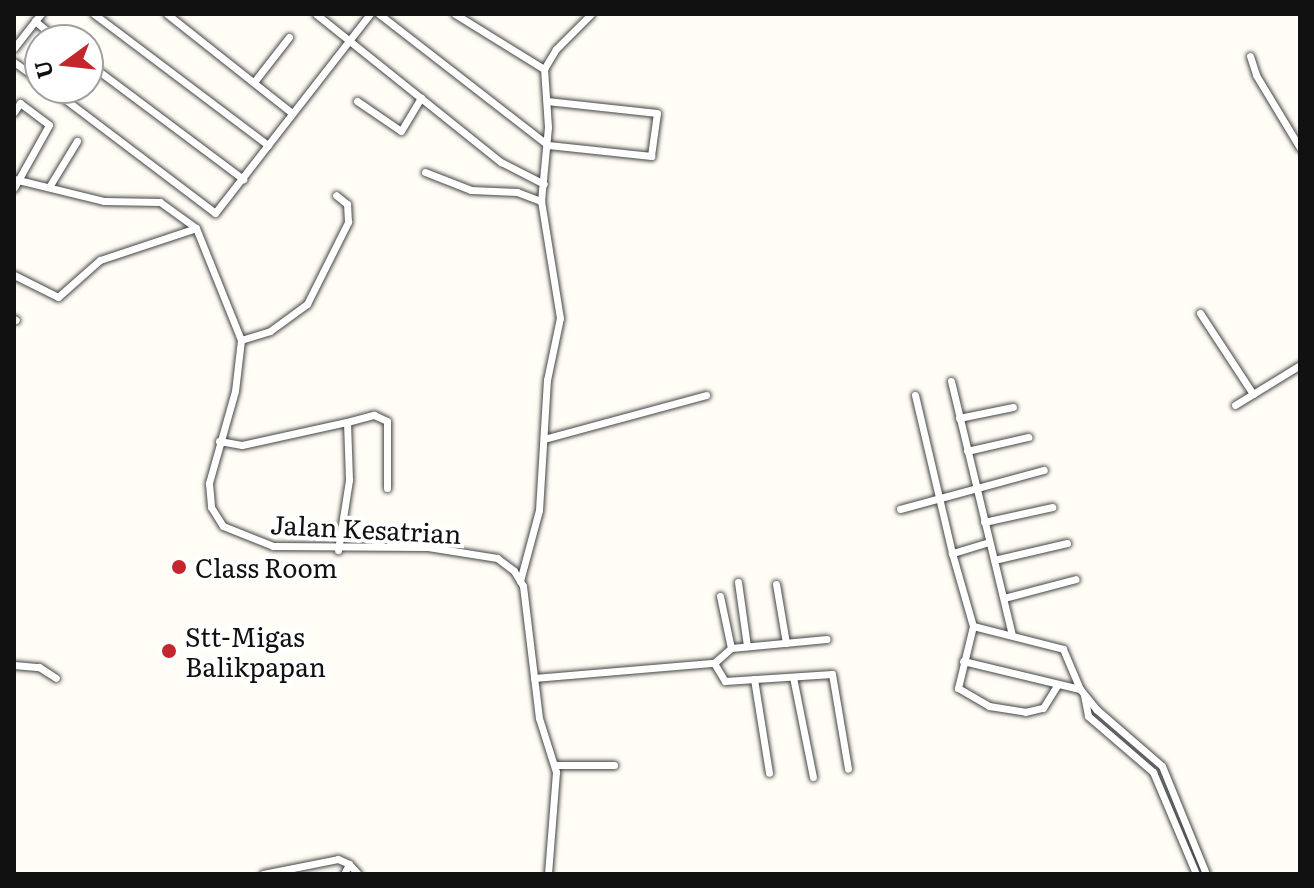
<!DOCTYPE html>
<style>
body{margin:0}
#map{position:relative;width:1314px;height:888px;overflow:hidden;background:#fffdf5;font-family:Literata,serif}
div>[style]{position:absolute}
.roads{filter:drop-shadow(0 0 2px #444) drop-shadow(0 0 2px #444)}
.minor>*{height:7px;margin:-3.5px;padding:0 3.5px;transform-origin:3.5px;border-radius:3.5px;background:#fff}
.dots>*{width:22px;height:22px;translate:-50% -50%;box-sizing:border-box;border:4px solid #fff;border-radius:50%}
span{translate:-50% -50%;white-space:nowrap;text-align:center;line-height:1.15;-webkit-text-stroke:8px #fff;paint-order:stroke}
.street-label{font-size:26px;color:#111}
.poi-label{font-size:26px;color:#111}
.left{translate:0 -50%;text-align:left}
.frame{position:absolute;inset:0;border:16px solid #111;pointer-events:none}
.north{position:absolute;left:24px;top:24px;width:80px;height:80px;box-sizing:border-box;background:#fff;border:2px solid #a0a0a0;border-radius:50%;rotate:255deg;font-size:22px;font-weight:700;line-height:32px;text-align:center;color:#111}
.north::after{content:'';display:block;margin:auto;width:28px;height:36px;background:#c4262e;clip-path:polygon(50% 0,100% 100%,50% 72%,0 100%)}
</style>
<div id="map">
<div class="roads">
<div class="minor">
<div style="left:41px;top:14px;width:9px;rotate:131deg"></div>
<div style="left:35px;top:21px;width:30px;rotate:40deg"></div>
<div style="left:94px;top:14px;width:218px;rotate:37deg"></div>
<div style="left:167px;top:14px;width:159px;rotate:38.4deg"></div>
<div style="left:316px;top:14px;width:237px;rotate:38.7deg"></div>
<div style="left:501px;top:162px;width:48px;rotate:27.1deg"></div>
<div style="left:379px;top:14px;width:214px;rotate:37.8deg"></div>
<div style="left:548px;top:145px;width:104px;rotate:6.1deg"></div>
<div style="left:651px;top:156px;width:43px;rotate:-82.1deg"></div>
<div style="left:657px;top:113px;width:111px;rotate:-173.8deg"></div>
<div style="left:455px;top:14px;width:105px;rotate:31.7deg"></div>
<div style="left:14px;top:48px;width:34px;rotate:-52deg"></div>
<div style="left:1250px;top:56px;width:20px;rotate:72deg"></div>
<div style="left:1256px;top:75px;width:85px;rotate:58.9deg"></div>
<div style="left:14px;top:62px;width:32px;rotate:36deg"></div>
<div style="left:88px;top:63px;width:194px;rotate:36.8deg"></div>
<div style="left:254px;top:82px;width:57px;rotate:-52.1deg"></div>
<div style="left:50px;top:88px;width:207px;rotate:37.1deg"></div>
<div style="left:215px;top:213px;width:252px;rotate:-52.1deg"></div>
<div style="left:357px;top:101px;width:53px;rotate:34.3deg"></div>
<div style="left:401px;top:131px;width:39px;rotate:-59deg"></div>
<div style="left:14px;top:112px;width:11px;rotate:-56deg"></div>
<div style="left:20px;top:103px;width:36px;rotate:37deg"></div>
<div style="left:49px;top:125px;width:72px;rotate:119.1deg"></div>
<div style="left:425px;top:172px;width:49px;rotate:21.4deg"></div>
<div style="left:471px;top:190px;width:46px;rotate:2.5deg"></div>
<div style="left:517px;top:192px;width:26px;rotate:21deg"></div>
<div style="left:14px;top:179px;width:93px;rotate:13.7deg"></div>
<div style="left:104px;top:201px;width:56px;rotate:1deg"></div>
<div style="left:160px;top:202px;width:44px;rotate:35.8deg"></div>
<div style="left:196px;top:228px;width:121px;rotate:68.1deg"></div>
<div style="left:241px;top:340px;width:51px;rotate:96.7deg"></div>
<div style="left:235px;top:391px;width:96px;rotate:105.8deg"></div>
<div style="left:209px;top:483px;width:24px;rotate:85deg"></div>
<div style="left:211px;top:507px;width:22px;rotate:58deg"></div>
<div style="left:223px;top:526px;width:54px;rotate:21.8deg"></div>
<div style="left:273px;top:546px;width:155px;rotate:0.4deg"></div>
<div style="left:428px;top:547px;width:70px;rotate:9.1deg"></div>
<div style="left:497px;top:558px;width:21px;rotate:37deg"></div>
<div style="left:514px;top:571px;width:17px;rotate:59deg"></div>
<div style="left:523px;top:586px;width:133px;rotate:83.1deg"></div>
<div style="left:539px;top:718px;width:57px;rotate:72.5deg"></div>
<div style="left:556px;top:772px;width:102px;rotate:94.5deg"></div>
<div style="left:49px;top:187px;width:54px;rotate:-58.7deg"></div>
<div style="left:14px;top:275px;width:49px;rotate:26.6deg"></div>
<div style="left:58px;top:297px;width:56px;rotate:-41.4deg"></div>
<div style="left:100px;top:260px;width:101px;rotate:-18.4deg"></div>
<div style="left:1200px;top:313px;width:97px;rotate:56.8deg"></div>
<div style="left:14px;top:319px;width:2px;rotate:27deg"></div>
<div style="left:241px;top:340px;width:30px;rotate:-17deg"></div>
<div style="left:270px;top:331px;width:46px;rotate:-36.1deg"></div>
<div style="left:307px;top:304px;width:92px;rotate:-63.4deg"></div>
<div style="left:348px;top:222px;width:18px;rotate:-93deg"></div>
<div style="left:347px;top:204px;width:14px;rotate:-141deg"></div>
<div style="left:951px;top:381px;width:261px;rotate:76.5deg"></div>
<div style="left:915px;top:395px;width:162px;rotate:76.8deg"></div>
<div style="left:1235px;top:405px;width:76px;rotate:-31.6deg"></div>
<div style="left:959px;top:418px;width:55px;rotate:-11.5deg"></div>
<div style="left:347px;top:422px;width:28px;rotate:-15deg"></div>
<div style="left:374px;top:415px;width:14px;rotate:25deg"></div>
<div style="left:387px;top:421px;width:67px;rotate:90deg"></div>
<div style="left:544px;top:439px;width:168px;rotate:-15.2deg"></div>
<div style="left:219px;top:441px;width:23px;rotate:10deg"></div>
<div style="left:242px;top:445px;width:107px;rotate:-12.4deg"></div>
<div style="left:347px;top:422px;width:58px;rotate:88deg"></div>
<div style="left:349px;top:480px;width:71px;rotate:98.9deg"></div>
<div style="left:967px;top:451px;width:63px;rotate:-12.9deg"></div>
<div style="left:900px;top:509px;width:149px;rotate:-15.2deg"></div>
<div style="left:984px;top:522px;width:70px;rotate:-12.4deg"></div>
<div style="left:989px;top:542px;width:39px;rotate:163deg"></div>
<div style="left:952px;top:553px;width:76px;rotate:74deg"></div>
<div style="left:973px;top:626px;width:64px;rotate:103.6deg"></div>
<div style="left:958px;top:688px;width:36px;rotate:30deg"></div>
<div style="left:989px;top:706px;width:36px;rotate:9deg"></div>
<div style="left:1025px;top:712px;width:18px;rotate:-13deg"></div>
<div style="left:1043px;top:708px;width:26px;rotate:-58deg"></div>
<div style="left:994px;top:560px;width:75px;rotate:-13.1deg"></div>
<div style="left:520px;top:581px;width:73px;rotate:-75deg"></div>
<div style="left:539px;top:510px;width:130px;rotate:-86.5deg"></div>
<div style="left:547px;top:380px;width:63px;rotate:-78.2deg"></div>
<div style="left:560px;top:318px;width:119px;rotate:-99.2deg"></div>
<div style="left:541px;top:201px;width:74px;rotate:-84.6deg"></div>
<div style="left:548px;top:127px;width:58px;rotate:-93.9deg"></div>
<div style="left:544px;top:69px;width:23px;rotate:-59deg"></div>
<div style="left:556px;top:49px;width:49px;rotate:-45deg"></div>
<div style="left:738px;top:582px;width:65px;rotate:82deg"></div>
<div style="left:776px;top:584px;width:60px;rotate:80.4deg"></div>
<div style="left:720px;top:596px;width:53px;rotate:78.1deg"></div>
<div style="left:1004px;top:598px;width:74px;rotate:-14.8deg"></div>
<div style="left:973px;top:626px;width:93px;rotate:14.3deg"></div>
<div style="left:1063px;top:649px;width:43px;rotate:67deg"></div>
<div style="left:1080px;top:689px;width:26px;rotate:51deg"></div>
<div style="left:1096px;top:709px;width:87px;rotate:40.8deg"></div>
<div style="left:1162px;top:766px;width:117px;rotate:67.8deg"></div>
<div style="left:963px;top:661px;width:120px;rotate:13.5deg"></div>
<div style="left:714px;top:663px;width:23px;rotate:-41deg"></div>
<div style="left:731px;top:648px;width:96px;rotate:-5.4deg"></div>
<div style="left:14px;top:665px;width:25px;rotate:5deg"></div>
<div style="left:39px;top:667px;width:20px;rotate:33deg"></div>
<div style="left:793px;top:677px;width:102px;rotate:78.7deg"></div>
<div style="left:534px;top:678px;width:181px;rotate:-4.8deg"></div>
<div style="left:714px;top:663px;width:21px;rotate:59deg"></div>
<div style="left:725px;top:681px;width:107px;rotate:-3.7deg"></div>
<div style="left:832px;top:674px;width:96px;rotate:80.4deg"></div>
<div style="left:754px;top:679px;width:95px;rotate:80.9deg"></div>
<div style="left:1084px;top:695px;width:21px;rotate:79deg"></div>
<div style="left:1088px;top:716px;width:86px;rotate:40.7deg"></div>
<div style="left:1153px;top:772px;width:111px;rotate:67.1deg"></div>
<div style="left:555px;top:765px;width:59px"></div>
<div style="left:263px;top:874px;width:76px;rotate:-11.3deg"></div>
<div style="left:338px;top:859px;width:12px;rotate:24deg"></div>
<div style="left:344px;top:874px;width:11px;rotate:-63deg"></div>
<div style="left:349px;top:864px;width:13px;rotate:48deg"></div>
</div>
</div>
<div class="dots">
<div style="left:179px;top:567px;background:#c4262e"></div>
<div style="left:169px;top:651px;background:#c4262e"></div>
</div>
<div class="street-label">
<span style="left:366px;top:528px;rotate:3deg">Jalan Kesatrian</span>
</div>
<div class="poi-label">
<span class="left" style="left:195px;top:567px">Class Room</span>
<span class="left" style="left:185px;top:651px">Stt-Migas<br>Balikpapan</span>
</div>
<div class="frame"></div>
<div class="north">U</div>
</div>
